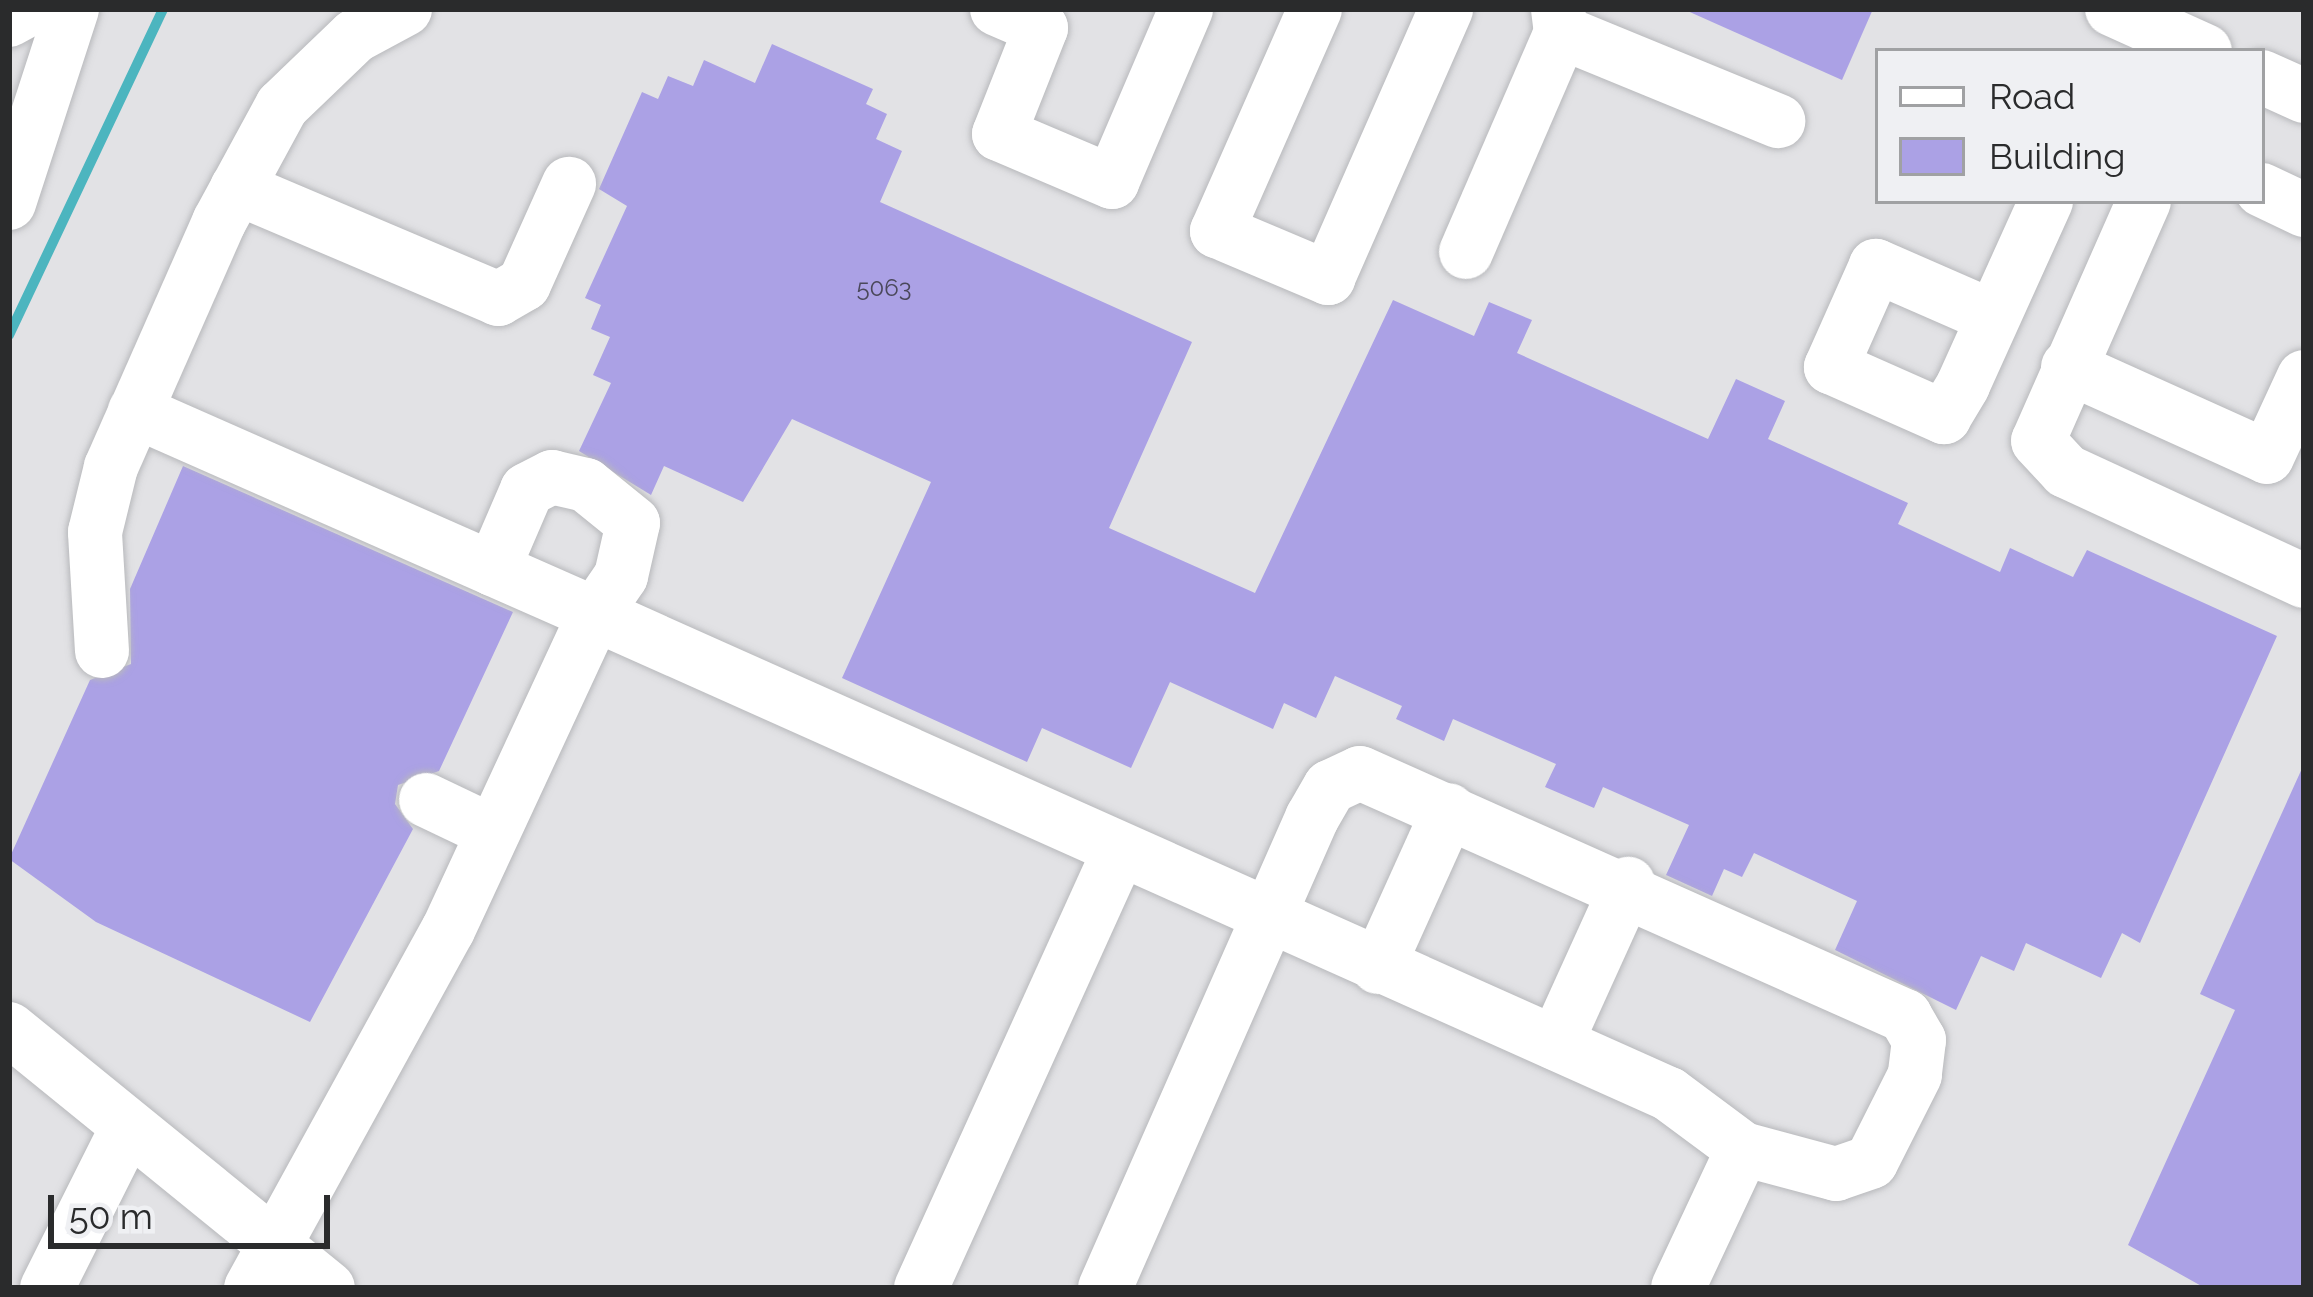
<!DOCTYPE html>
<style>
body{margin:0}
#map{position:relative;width:2313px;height:1297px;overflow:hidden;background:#e2e2e5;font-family:Raleway,sans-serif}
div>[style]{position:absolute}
.stream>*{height:10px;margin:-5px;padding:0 5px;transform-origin:5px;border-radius:5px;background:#4cb5bf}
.building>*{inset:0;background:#aba1e5}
.roads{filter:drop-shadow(0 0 3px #b8b9bc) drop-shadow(0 0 3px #b8b9bc)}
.minor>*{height:54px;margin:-27px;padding:0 27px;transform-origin:27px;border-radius:27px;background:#fff}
span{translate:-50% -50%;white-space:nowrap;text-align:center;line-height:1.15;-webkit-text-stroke:9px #eff0f3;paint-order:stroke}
.number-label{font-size:24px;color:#4a485a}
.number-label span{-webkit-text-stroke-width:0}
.frame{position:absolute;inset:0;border:12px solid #2a2b2c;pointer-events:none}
.legend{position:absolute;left:1875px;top:48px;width:390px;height:156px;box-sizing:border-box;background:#eff0f3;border:3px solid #a0a1a3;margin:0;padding:15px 21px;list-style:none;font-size:36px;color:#2a2b2c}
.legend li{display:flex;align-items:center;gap:24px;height:60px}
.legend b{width:60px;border:3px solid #a0a1a3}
.scale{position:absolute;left:48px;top:1195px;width:282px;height:54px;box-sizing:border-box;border:6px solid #2a2b2c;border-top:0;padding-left:15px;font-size:36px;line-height:42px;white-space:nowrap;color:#2a2b2c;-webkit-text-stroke:9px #eff0f3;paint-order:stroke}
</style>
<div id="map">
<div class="stream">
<div style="left:9px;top:335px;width:361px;rotate:-64.7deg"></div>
</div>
<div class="building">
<div style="clip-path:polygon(1683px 9px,1873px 9px,1842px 80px)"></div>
<div style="clip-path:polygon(772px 44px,873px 89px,866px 104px,887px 114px,876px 139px,902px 151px,880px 202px,1192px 342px,1109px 528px,1255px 593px,1393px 300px,1474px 336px,1489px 302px,1532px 320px,1517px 353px,1708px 439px,1736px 379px,1785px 401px,1768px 439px,1908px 503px,1898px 524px,2000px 572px,2010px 548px,2073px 577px,2087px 550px,2277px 636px,2140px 943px,2122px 933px,2101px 978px,2026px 943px,2014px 971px,1981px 956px,1956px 1010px,1835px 950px,1857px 901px,1754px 853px,1742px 877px,1724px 869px,1712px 896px,1666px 875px,1689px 825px,1603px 787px,1594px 808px,1545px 787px,1556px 764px,1453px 719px,1444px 741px,1396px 719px,1402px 706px,1335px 676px,1316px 718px,1284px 703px,1273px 729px,1170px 682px,1131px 768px,1042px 728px,1027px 762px,842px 678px,931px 482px,792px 419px,743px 502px,664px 466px,651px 495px,579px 451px,611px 383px,593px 375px,610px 337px,591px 329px,601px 305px,585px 298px,627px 206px,599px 189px,642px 92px,658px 99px,668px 76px,693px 86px,704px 60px,755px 83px)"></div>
<div style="clip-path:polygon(183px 466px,513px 612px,439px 771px,398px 785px,395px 804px,413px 829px,310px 1022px,96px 922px,9px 859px,90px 680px,131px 664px,130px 589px)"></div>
<div style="clip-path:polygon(2304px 764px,2304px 1288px,2205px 1288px,2128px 1245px,2235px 1010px,2200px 994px)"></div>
</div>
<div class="roads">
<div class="minor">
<div style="left:997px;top:9px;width:48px;rotate:23.4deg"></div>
<div style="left:1041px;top:28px;width:114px;rotate:111.6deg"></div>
<div style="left:999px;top:134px;width:123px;rotate:23deg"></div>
<div style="left:1112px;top:182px;width:188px;rotate:-66.8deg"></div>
<div style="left:1315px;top:9px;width:243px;rotate:113.8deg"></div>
<div style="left:1217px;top:231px;width:121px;rotate:22.9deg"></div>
<div style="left:1328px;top:278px;width:294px;rotate:-66.3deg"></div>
<div style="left:1558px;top:9px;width:23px;rotate:83deg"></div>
<div style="left:1561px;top:32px;width:235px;rotate:22.3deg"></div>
<div style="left:2112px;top:9px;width:102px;rotate:24.3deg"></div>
<div style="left:9px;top:20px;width:23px;rotate:-29deg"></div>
<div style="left:2262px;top:77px;width:46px;rotate:24.3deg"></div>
<div style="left:237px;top:188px;width:284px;rotate:23deg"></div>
<div style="left:498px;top:299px;width:30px;rotate:-30deg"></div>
<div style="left:524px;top:284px;width:110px;rotate:-65.8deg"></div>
<div style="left:2262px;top:190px;width:47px;rotate:25.5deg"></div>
<div style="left:2144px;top:201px;width:262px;rotate:113.8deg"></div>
<div style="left:2038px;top:441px;width:41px;rotate:47deg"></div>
<div style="left:2066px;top:471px;width:262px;rotate:24.8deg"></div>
<div style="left:9px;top:203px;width:204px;rotate:-72deg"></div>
<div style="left:1466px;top:252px;width:240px;rotate:-66.6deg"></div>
<div style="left:1993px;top:317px;width:128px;rotate:-156.4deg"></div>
<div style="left:1876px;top:266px;width:111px;rotate:114deg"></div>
<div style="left:1831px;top:367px;width:124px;rotate:23.9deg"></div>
<div style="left:1944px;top:417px;width:37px;rotate:-59deg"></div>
<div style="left:1963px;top:385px;width:202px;rotate:-65.7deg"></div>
<div style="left:2068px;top:367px;width:218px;rotate:24.3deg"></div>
<div style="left:2267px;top:457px;width:88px;rotate:-65.2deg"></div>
<div style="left:135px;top:411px;width:391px;rotate:23.8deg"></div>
<div style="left:493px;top:569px;width:111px;rotate:23.8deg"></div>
<div style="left:595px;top:614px;width:46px;rotate:-55.6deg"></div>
<div style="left:621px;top:576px;width:54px;rotate:-77.2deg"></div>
<div style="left:633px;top:523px;width:60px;rotate:-141deg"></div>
<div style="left:586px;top:485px;width:35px;rotate:-167deg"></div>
<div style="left:552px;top:477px;width:28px;rotate:153deg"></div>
<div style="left:527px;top:490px;width:86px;rotate:113.3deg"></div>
<div style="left:102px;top:651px;width:119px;rotate:-93.4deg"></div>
<div style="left:95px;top:532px;width:67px;rotate:-76.2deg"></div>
<div style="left:111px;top:467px;width:268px;rotate:-66.2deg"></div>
<div style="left:219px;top:222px;width:132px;rotate:-61.5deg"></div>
<div style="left:282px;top:106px;width:101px;rotate:-43.8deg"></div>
<div style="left:355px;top:36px;width:57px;rotate:-28.4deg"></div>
<div style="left:426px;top:800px;width:72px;rotate:25.5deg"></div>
<div style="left:1378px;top:967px;width:172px;rotate:-65.7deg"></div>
<div style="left:9px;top:1029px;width:411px;rotate:39.1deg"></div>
<div style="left:1556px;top:1043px;width:175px;rotate:-65.6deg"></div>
<div style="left:47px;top:1288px;width:177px;rotate:-63.4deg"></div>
<div style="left:251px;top:1288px;width:409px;rotate:-61.2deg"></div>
<div style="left:448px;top:930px;width:349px;rotate:-65.1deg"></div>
<div style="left:595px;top:614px;width:1176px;rotate:24.08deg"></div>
<div style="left:1669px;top:1094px;width:92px;rotate:36.6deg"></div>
<div style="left:1743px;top:1149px;width:153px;rotate:115.1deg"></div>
<div style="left:921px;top:1288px;width:481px;rotate:-65.6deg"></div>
<div style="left:1105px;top:1288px;width:514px;rotate:-66.23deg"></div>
<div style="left:1312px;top:818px;width:36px;rotate:-60deg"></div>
<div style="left:1330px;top:787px;width:33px;rotate:-25deg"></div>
<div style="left:1360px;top:773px;width:597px;rotate:24.03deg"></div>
<div style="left:1905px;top:1016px;width:28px;rotate:60deg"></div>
<div style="left:1919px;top:1040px;width:35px;rotate:97deg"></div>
<div style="left:1915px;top:1075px;width:97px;rotate:116.8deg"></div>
<div style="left:1871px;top:1162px;width:37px;rotate:161deg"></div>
<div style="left:1836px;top:1174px;width:96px;rotate:-165deg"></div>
</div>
</div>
<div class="number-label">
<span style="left:884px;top:288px">5063</span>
</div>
<div class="frame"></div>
<ul class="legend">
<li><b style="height:15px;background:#fff"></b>Road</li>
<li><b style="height:33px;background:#aba1e5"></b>Building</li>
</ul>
<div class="scale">50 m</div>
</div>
